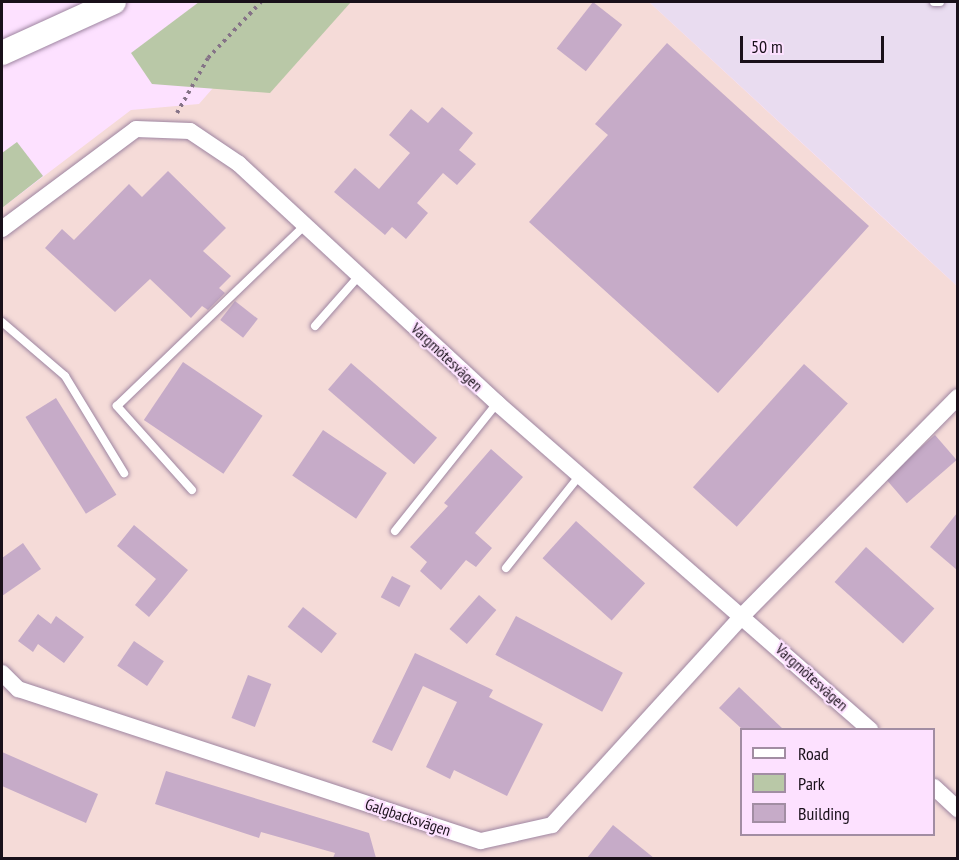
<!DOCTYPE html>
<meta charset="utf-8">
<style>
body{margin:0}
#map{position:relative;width:959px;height:860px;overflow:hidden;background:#fde1ff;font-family:"PT Sans Narrow",sans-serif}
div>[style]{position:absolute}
.commercial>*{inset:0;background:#e9dcf0}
.industrial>*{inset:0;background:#f5dbd8}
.green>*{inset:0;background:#b9c8a7}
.building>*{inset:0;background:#c6abc8;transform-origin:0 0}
.path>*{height:4px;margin-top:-2px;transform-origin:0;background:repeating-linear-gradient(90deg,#857387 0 3px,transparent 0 7.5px)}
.roads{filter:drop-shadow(0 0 2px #9e85a1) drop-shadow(0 0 2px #9e85a1)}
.service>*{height:8px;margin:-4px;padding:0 4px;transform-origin:4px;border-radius:4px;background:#fff}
.minor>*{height:16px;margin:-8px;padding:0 8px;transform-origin:8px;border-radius:8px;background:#fff}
.secondary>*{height:24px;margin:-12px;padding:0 12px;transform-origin:12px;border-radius:12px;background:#fff}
span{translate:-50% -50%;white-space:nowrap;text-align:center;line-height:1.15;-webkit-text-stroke:4.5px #fde1ff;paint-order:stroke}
.street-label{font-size:16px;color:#19101a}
.frame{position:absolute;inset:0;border:3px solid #19101a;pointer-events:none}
.legend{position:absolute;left:740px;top:728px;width:195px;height:108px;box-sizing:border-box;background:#fde1ff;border:2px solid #a28da3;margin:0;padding:8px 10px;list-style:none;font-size:18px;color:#19101a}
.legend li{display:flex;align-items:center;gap:12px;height:30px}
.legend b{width:30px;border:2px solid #a28da3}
.scale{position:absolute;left:740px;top:36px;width:144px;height:27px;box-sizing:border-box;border:3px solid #19101a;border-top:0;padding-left:8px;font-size:18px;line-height:21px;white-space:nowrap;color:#19101a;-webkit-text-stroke:4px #fde1ff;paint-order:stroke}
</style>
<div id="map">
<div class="commercial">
<div style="clip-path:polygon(649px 2px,957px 2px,957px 286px,900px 233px)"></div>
</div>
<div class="industrial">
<div style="clip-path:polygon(evenodd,288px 2px,649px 2px,957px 286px,957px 858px,2px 858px,2px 208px,131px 110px,199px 104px,288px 2px,742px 730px,934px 730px,934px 834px,742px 834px,742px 730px)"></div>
</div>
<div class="green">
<div style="clip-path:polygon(199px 2px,351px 2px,270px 93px,152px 84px,131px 53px)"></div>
<div style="clip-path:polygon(17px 142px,43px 176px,2px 208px,2px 153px)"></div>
</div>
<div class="building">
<div style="left:593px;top:2px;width:37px;height:59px;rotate:38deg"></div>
<div style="clip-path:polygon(667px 43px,869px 226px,718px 393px,529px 222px,608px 135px,595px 124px)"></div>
<div style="clip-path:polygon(442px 107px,473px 133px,459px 150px,476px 164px,457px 185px,443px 173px,417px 203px,428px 213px,406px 239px,392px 227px,385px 235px,334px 192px,355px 168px,379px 189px,410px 153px,389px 135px,411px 109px,428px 123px)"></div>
<div style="clip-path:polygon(168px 171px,226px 228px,203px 251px,231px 276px,219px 288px,225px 293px,208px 310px,202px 306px,191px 318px,150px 279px,115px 312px,45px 248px,62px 229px,74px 240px,129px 184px,142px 197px)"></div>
<div style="left:235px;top:301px;width:29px;height:24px;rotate:38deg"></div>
<div style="left:183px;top:362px;width:96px;height:70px;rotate:34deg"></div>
<div style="left:351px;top:363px;width:114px;height:35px;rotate:41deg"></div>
<div style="left:804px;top:364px;width:59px;height:166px;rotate:42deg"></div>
<div style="left:56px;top:398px;width:114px;height:36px;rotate:58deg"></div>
<div style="left:323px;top:430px;width:77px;height:55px;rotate:34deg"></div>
<div style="left:935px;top:435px;width:33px;height:66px;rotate:49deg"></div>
<div style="clip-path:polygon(491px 449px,523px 477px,475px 533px,492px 548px,476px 567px,466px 560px,441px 590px,420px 571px,427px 562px,410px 547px,448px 506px,444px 503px)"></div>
<div style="clip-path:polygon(957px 513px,957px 570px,930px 547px)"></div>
<div style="left:576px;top:521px;width:93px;height:50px;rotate:42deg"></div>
<div style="clip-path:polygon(134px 525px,188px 570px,149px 617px,135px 605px,156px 579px,117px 546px)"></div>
<div style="clip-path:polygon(23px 543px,41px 569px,2px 596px,2px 558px)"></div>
<div style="left:866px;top:547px;width:92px;height:47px;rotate:42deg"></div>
<div style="left:392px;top:576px;width:21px;height:24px;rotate:28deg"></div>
<div style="left:479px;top:595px;width:23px;height:45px;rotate:41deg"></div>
<div style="left:303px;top:607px;width:43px;height:25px;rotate:38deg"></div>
<div style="clip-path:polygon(38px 614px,51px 624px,56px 616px,84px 637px,64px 663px,38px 644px,33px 652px,18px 641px)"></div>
<div style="left:516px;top:616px;width:121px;height:44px;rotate:28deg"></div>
<div style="left:134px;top:641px;width:36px;height:30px;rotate:34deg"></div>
<div style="clip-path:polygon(415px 653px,493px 690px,489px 697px,543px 724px,507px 796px,454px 770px,450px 779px,426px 767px,457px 702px,423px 686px,392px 751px,372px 742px)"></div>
<div style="left:248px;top:675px;width:25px;height:46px;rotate:21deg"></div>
<div style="clip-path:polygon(739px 687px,783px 729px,742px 729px,719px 708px)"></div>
<div style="clip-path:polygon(2px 752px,98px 794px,86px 823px,2px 786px)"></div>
<div style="clip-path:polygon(166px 771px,369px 833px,376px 858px,333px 858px,335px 853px,261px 832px,259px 838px,155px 804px)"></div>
<div style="clip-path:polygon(613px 825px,654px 858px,587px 858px)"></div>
</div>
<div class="path">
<div style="left:177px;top:113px;width:63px;rotate:-60.6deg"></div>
<div style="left:208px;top:58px;width:77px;rotate:-46.6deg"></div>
</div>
<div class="roads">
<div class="service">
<div style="left:934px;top:2px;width:6px"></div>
<div style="left:2px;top:322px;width:83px;rotate:40.6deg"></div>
<div style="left:65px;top:376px;width:114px;rotate:58.7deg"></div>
<div style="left:315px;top:326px;width:67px;rotate:-48.7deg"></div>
<div style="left:192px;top:490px;width:113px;rotate:-131.8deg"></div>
<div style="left:117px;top:406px;width:261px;rotate:-43.9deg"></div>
<div style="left:395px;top:531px;width:164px;rotate:-51.4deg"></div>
<div style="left:506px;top:568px;width:119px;rotate:-51.5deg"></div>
</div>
<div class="minor">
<div style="left:2px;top:229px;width:167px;rotate:-36.7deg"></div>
<div style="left:136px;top:129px;width:54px;rotate:2.1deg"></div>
<div style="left:190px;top:131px;width:59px;rotate:34deg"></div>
<div style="left:239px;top:164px;width:352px;rotate:42.8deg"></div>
<div style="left:497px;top:403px;width:496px;rotate:41.2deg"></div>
<div style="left:2px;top:673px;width:23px;rotate:45deg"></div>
<div style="left:18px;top:689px;width:487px;rotate:18.2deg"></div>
<div style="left:481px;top:841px;width:73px;rotate:-12.7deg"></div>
<div style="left:552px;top:825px;width:284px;rotate:-47.7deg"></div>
<div style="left:743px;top:615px;width:306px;rotate:-45.4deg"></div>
<div style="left:934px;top:787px;width:33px;rotate:43deg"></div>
</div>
<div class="secondary">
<div style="left:2px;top:53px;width:123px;rotate:-24.5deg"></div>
</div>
</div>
<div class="street-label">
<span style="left:447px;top:357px;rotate:43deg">Vargmötesvägen</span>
<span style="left:812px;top:677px;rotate:42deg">Vargmötesvägen</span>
<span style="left:408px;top:817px;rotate:18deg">Galgbacksvägen</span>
</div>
<div class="frame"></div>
<ul class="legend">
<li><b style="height:8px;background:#fff"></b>Road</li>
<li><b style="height:16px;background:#b9c8a7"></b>Park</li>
<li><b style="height:16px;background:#c6abc8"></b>Building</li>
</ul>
<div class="scale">50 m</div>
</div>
